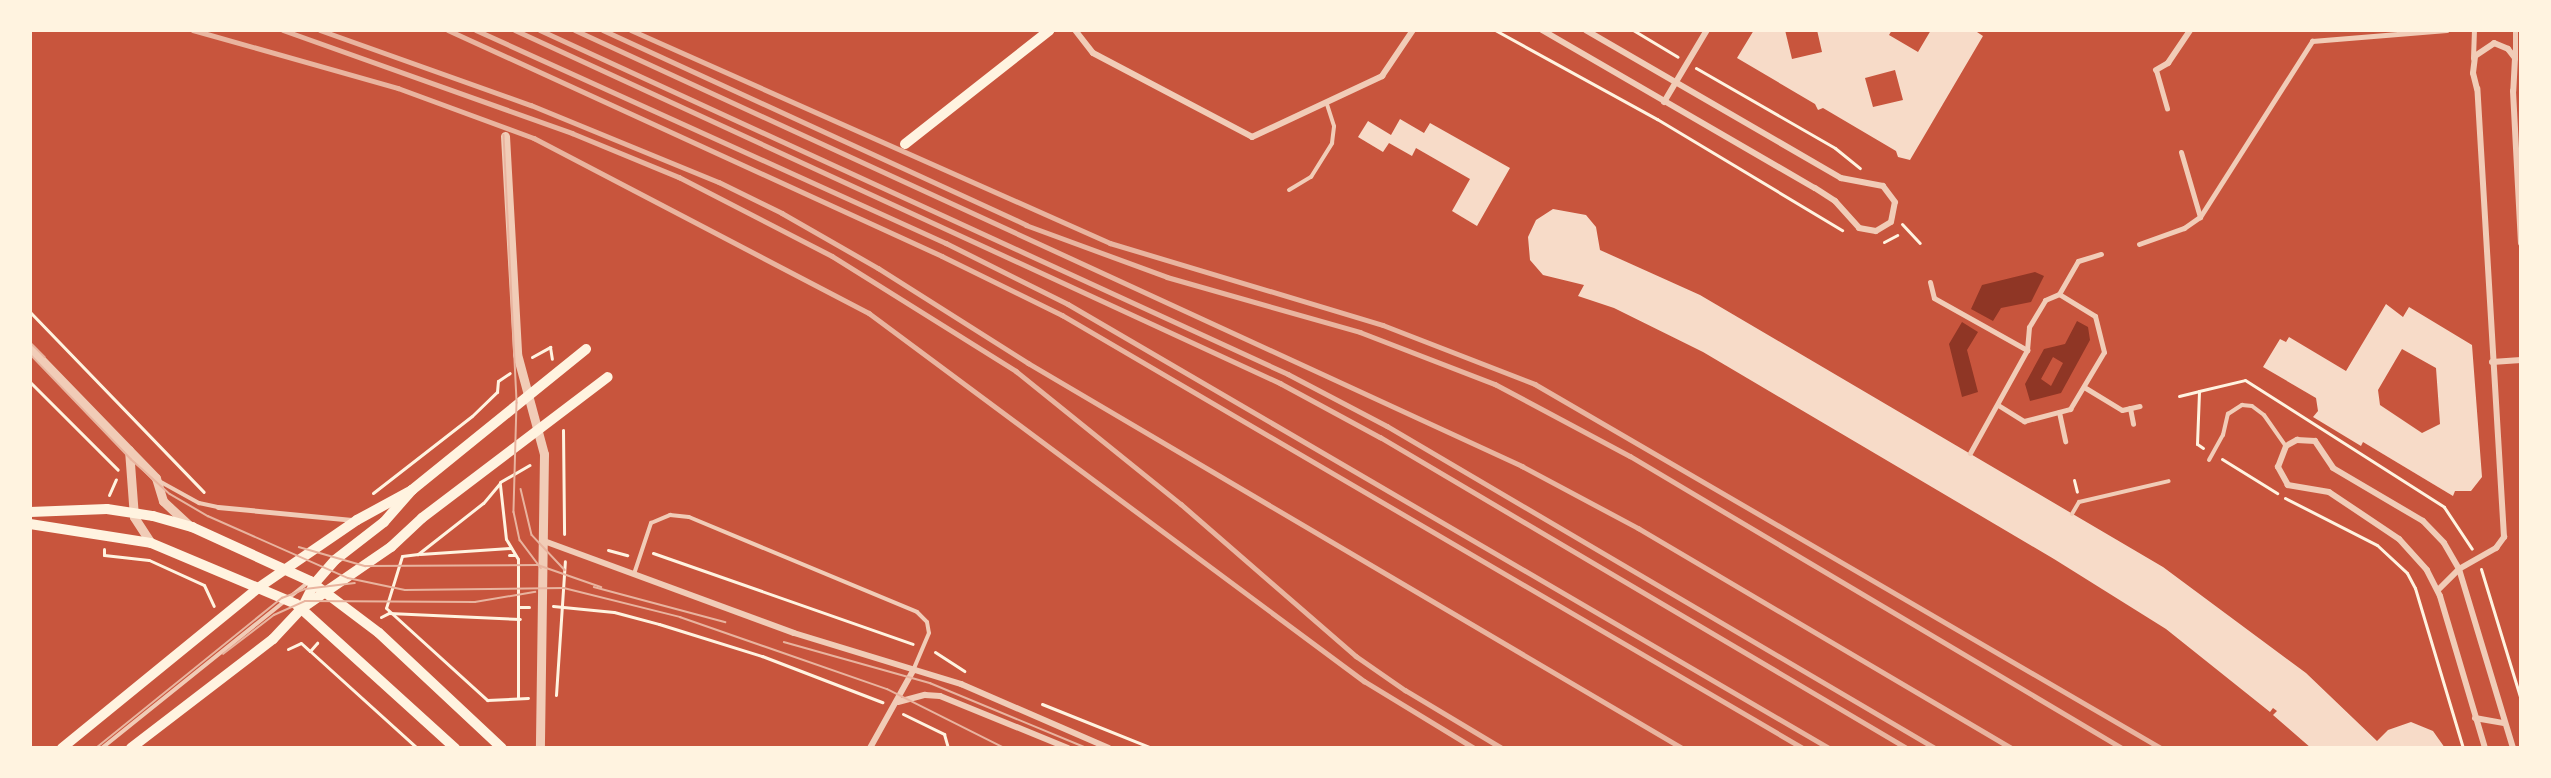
<!DOCTYPE html>
<style>
body{margin:0}
#map{position:relative;width:2551px;height:778px;overflow:hidden;background:#c8553d;font-family:Arial,sans-serif}
div>[style]{position:absolute}
.water>*{inset:0;background:#8f3625}
.building>*{inset:0;background:#f7dbc8}
.path>*{height:3px;margin:-1.5px;padding:0 1.5px;transform-origin:1.5px;border-radius:1.5px;background:#fff3e0}
.service>*{height:4px;margin:-2px;padding:0 2px;transform-origin:2px;border-radius:2px;background:#f1ccb7}
.pedestrian>*{height:5px;margin:-2.5px;padding:0 2.5px;transform-origin:2.5px;border-radius:2.5px;background:#f1ccb7}
.minor>*{height:6px;margin:-3px;padding:0 3px;transform-origin:3px;border-radius:3px;background:#f1ccb7}
.tertiary>*{height:9px;margin:-4.5px;padding:0 4.5px;transform-origin:4.5px;border-radius:4.5px;background:#f1ccb7}
.secondary>*{height:10px;margin:-5px;padding:0 5px;transform-origin:5px;border-radius:5px;background:#fff3e0}
.tram>*{height:1.5px;margin:-0.75px;padding:0 0.75px;transform-origin:0.75px;border-radius:0.75px;background:#e9b49f}
.rail>*{height:4.5px;margin:-2.25px;padding:0 2.25px;transform-origin:2.25px;border-radius:2.25px;background:#e9b49f}
span{translate:-50% -50%;white-space:nowrap;text-align:center;line-height:1.15;-webkit-text-stroke:5px #fff3e0;paint-order:stroke}
.frame{position:absolute;inset:0;border:32px solid #fff3e0;pointer-events:none}
</style>
<div id="map">
<div class="water">
<div style="clip-path:polygon(2035px 272px,2044px 276px,2031px 302px,2001px 308px,1993px 321px,1971px 309px,1982px 285px)"></div>
<div style="clip-path:polygon(evenodd,2077px 321px,2088px 327px,2090px 340px,2061px 393px,2030px 401px,2025px 384px,2044px 349px,2065px 344px,2077px 321px,2053px 357px,2063px 363px,2051px 386px,2041px 379px,2053px 357px)"></div>
<div style="clip-path:polygon(1962px 322px,1978px 332px,1967px 350px,1978px 392px,1962px 397px,1949px 344px)"></div>
</div>
<div class="building">
<div style="clip-path:polygon(evenodd,1754px 30px,1785px 30px,1792px 59px,1822px 52px,1817px 30px,1892px 30px,1889px 35px,1918px 52px,1931px 30px,1974px 30px,1983px 36px,1910px 160px,1898px 157px,1896px 151px,1823px 108px,1818px 110px,1815px 104px,1737px 58px,1754px 30px,1895px 70px,1903px 100px,1873px 107px,1865px 78px,1895px 70px)"></div>
<div style="clip-path:polygon(1400px 119px,1424px 133px,1430px 123px,1510px 168px,1477px 226px,1452px 211px,1470px 179px,1416px 148px,1412px 156px,1389px 143px,1383px 152px,1358px 137px,1368px 121px,1391px 135px)"></div>
<div style="clip-path:polygon(1553px 209px,1586px 215px,1596px 227px,1600px 250px,1700px 295px,2163px 567px,2306px 673px,2377px 741px,2388px 730px,2411px 722px,2433px 731px,2445px 748px,2311px 748px,2273px 715px,2277px 711px,2273px 708px,2270px 712px,2166px 629px,2054px 559px,1703px 352px,1614px 308px,1578px 296px,1584px 285px,1543px 275px,1530px 260px,1528px 237px,1536px 220px)"></div>
<div style="clip-path:polygon(evenodd,2386px 304px,2403px 317px,2409px 307px,2472px 345px,2482px 477px,2471px 491px,2455px 491px,2453px 496px,2363px 442px,2361px 446px,2313px 417px,2318px 411px,2316px 398px,2263px 367px,2280px 339px,2286px 342px,2289px 337px,2346px 371px,2386px 304px,2402px 349px,2436px 368px,2440px 424px,2422px 433px,2380px 405px,2378px 390px,2402px 349px)"></div>
</div>
<div class="path">
<div style="left:1495px;top:30px;width:185px;rotate:28.8deg"></div>
<div style="left:1657px;top:119px;width:216px;rotate:31deg"></div>
<div style="left:1633px;top:30px;width:52px;rotate:31deg"></div>
<div style="left:1696px;top:68px;width:160px;rotate:29.9deg"></div>
<div style="left:1835px;top:148px;width:32px;rotate:39deg"></div>
<div style="left:1902px;top:224px;width:26px;rotate:47deg"></div>
<div style="left:1884px;top:242px;width:15px;rotate:-28deg"></div>
<div style="left:30px;top:312px;width:250px;rotate:46deg"></div>
<div style="left:532px;top:357px;width:21px;rotate:-29deg"></div>
<div style="left:550px;top:347px;width:12px;rotate:81deg"></div>
<div style="left:30px;top:382px;width:124px;rotate:45deg"></div>
<div style="left:2179px;top:396px;width:21px;rotate:-14deg"></div>
<div style="left:563px;top:430px;width:104px;rotate:89.4deg"></div>
<div style="left:2203px;top:448px;width:7px;rotate:-146deg"></div>
<div style="left:2197px;top:444px;width:53px;rotate:-87.8deg"></div>
<div style="left:2199px;top:391px;width:47px;rotate:-13.4deg"></div>
<div style="left:2245px;top:380px;width:236px;rotate:32.5deg"></div>
<div style="left:2444px;top:507px;width:50px;rotate:56.3deg"></div>
<div style="left:2222px;top:459px;width:65px;rotate:31.7deg"></div>
<div style="left:2074px;top:480px;width:12px;rotate:76deg"></div>
<div style="left:500px;top:482px;width:34px;rotate:-30deg"></div>
<div style="left:500px;top:483px;width:26px;rotate:130deg"></div>
<div style="left:483px;top:503px;width:83px;rotate:141.9deg"></div>
<div style="left:418px;top:554px;width:16px;rotate:173deg"></div>
<div style="left:402px;top:556px;width:54px;rotate:107.1deg"></div>
<div style="left:386px;top:608px;width:137px;rotate:42.3deg"></div>
<div style="left:487px;top:700px;width:41px;rotate:-2.8deg"></div>
<div style="left:500px;top:485px;width:54px;rotate:83.7deg"></div>
<div style="left:506px;top:539px;width:23px;rotate:59deg"></div>
<div style="left:518px;top:559px;width:139px;rotate:90deg"></div>
<div style="left:373px;top:493px;width:125px;rotate:-37.9deg"></div>
<div style="left:472px;top:416px;width:35px;rotate:-44deg"></div>
<div style="left:497px;top:392px;width:11px;rotate:-85deg"></div>
<div style="left:498px;top:381px;width:14px;rotate:-34deg"></div>
<div style="left:109px;top:495px;width:17px;rotate:-66deg"></div>
<div style="left:2285px;top:498px;width:103px;rotate:27.1deg"></div>
<div style="left:2377px;top:545px;width:41px;rotate:43deg"></div>
<div style="left:2407px;top:573px;width:17px;rotate:62deg"></div>
<div style="left:2415px;top:588px;width:167px;rotate:73.3deg"></div>
<div style="left:104px;top:549px;width:6px;rotate:90deg"></div>
<div style="left:104px;top:555px;width:45px;rotate:6.3deg"></div>
<div style="left:149px;top:560px;width:60px;rotate:24.4deg"></div>
<div style="left:204px;top:585px;width:23px;rotate:65deg"></div>
<div style="left:608px;top:550px;width:20px;rotate:15deg"></div>
<div style="left:653px;top:553px;width:275px;rotate:19.3deg"></div>
<div style="left:420px;top:554px;width:91px;rotate:-3.8deg"></div>
<div style="left:509px;top:555px;width:6px"></div>
<div style="left:2481px;top:569px;width:137px;rotate:73deg"></div>
<div style="left:553px;top:606px;width:61px;rotate:5.6deg"></div>
<div style="left:614px;top:612px;width:47px;rotate:14.9deg"></div>
<div style="left:659px;top:624px;width:108px;rotate:17.3deg"></div>
<div style="left:762px;top:656px;width:129px;rotate:21deg"></div>
<div style="left:519px;top:607px;width:10px"></div>
<div style="left:381px;top:617px;width:9px;rotate:-27deg"></div>
<div style="left:389px;top:613px;width:131px;rotate:2.6deg"></div>
<div style="left:288px;top:649px;width:14px;rotate:-25deg"></div>
<div style="left:301px;top:643px;width:12px;rotate:42deg"></div>
<div style="left:310px;top:651px;width:11px;rotate:-49deg"></div>
<div style="left:310px;top:651px;width:144px;rotate:42.2deg"></div>
<div style="left:935px;top:652px;width:35px;rotate:33deg"></div>
<div style="left:556px;top:695px;width:134px;rotate:-86.2deg"></div>
<div style="left:1042px;top:704px;width:118px;rotate:21.8deg"></div>
<div style="left:903px;top:714px;width:46px;rotate:26deg"></div>
<div style="left:944px;top:734px;width:15px;rotate:74deg"></div>
</div>
<div class="service">
<div style="left:1289px;top:190px;width:26px;rotate:-31deg"></div>
<div style="left:1311px;top:177px;width:40px;rotate:-58deg"></div>
<div style="left:1332px;top:143px;width:17px;rotate:-83deg"></div>
<div style="left:1334px;top:126px;width:25px;rotate:-108deg"></div>
<div style="left:2209px;top:460px;width:29px;rotate:-61deg"></div>
<div style="left:2223px;top:435px;width:22px;rotate:-77deg"></div>
<div style="left:2228px;top:414px;width:17px;rotate:-33deg"></div>
<div style="left:2242px;top:405px;width:10px;rotate:6deg"></div>
<div style="left:2252px;top:406px;width:15px;rotate:37deg"></div>
<div style="left:2264px;top:415px;width:38px;rotate:55deg"></div>
<div style="left:159px;top:481px;width:46px;rotate:28.8deg"></div>
<div style="left:199px;top:503px;width:19px;rotate:12deg"></div>
<div style="left:2072px;top:514px;width:14px;rotate:-60deg"></div>
<div style="left:2079px;top:502px;width:92px;rotate:-13.1deg"></div>
<div style="left:634px;top:574px;width:54px;rotate:-71.6deg"></div>
<div style="left:651px;top:523px;width:21px;rotate:-23deg"></div>
<div style="left:670px;top:515px;width:19px;rotate:6deg"></div>
<div style="left:689px;top:517px;width:247px;rotate:22.6deg"></div>
<div style="left:917px;top:612px;width:14px;rotate:45deg"></div>
<div style="left:927px;top:622px;width:11px;rotate:80deg"></div>
<div style="left:929px;top:633px;width:39px;rotate:113deg"></div>
<div style="left:102px;top:748px;width:263px;rotate:-38.8deg"></div>
</div>
<div class="pedestrian">
<div style="left:2515px;top:30px;width:28px;rotate:90deg"></div>
<div style="left:2473px;top:58px;width:28px;rotate:-88deg"></div>
<div style="left:2156px;top:70px;width:40px;rotate:74deg"></div>
<div style="left:2181px;top:152px;width:68px;rotate:73.7deg"></div>
<div style="left:2139px;top:244px;width:48px;rotate:-19.6deg"></div>
<div style="left:2184px;top:228px;width:19px;rotate:-35deg"></div>
<div style="left:2200px;top:217px;width:209px;rotate:-57.5deg"></div>
<div style="left:2312px;top:41px;width:135px;rotate:-4.7deg"></div>
<div style="left:1930px;top:282px;width:16px;rotate:76deg"></div>
<div style="left:1934px;top:298px;width:107px;rotate:29.2deg"></div>
<div style="left:2084px;top:387px;width:44px;rotate:31.2deg"></div>
<div style="left:2122px;top:410px;width:18px;rotate:-13deg"></div>
<div style="left:1998px;top:405px;width:31px;rotate:32deg"></div>
<div style="left:2024px;top:421px;width:48px;rotate:-14.6deg"></div>
<div style="left:2070px;top:409px;width:66px;rotate:-59.2deg"></div>
<div style="left:2104px;top:352px;width:37px;rotate:-104deg"></div>
<div style="left:2095px;top:316px;width:42px;rotate:-148.6deg"></div>
<div style="left:2130px;top:408px;width:16px;rotate:79deg"></div>
<div style="left:2059px;top:412px;width:30px;rotate:78deg"></div>
<div style="left:1970px;top:453px;width:118px;rotate:-61deg"></div>
<div style="left:2027px;top:350px;width:23px;rotate:-85deg"></div>
<div style="left:2029px;top:327px;width:31px;rotate:-59deg"></div>
<div style="left:2045px;top:300px;width:15px;rotate:-23deg"></div>
<div style="left:2059px;top:294px;width:38px;rotate:-60deg"></div>
<div style="left:2078px;top:261px;width:24px;rotate:-17deg"></div>
<div style="left:218px;top:507px;width:137px;rotate:5.5deg"></div>
</div>
<div class="minor">
<div style="left:1075px;top:30px;width:29px;rotate:52deg"></div>
<div style="left:1093px;top:53px;width:180px;rotate:27.8deg"></div>
<div style="left:1252px;top:137px;width:144px;rotate:-25.1deg"></div>
<div style="left:1382px;top:76px;width:55px;rotate:-56deg"></div>
<div style="left:1542px;top:30px;width:315px;rotate:30.1deg"></div>
<div style="left:1815px;top:188px;width:24px;rotate:33deg"></div>
<div style="left:1835px;top:201px;width:36px;rotate:48deg"></div>
<div style="left:1859px;top:228px;width:17px;rotate:10deg"></div>
<div style="left:1876px;top:231px;width:17px;rotate:-31deg"></div>
<div style="left:1891px;top:222px;width:20px;rotate:-79deg"></div>
<div style="left:1895px;top:202px;width:20px;rotate:-127deg"></div>
<div style="left:1883px;top:186px;width:43px;rotate:-169.2deg"></div>
<div style="left:1841px;top:178px;width:295px;rotate:-149.9deg"></div>
<div style="left:2156px;top:70px;width:14px;rotate:-30deg"></div>
<div style="left:2168px;top:63px;width:40px;rotate:-56deg"></div>
<div style="left:1664px;top:102px;width:84px;rotate:-59.2deg"></div>
<div style="left:2492px;top:362px;width:29px;rotate:-4deg"></div>
<div style="left:544px;top:541px;width:266px;rotate:20.2deg"></div>
<div style="left:794px;top:633px;width:175px;rotate:17deg"></div>
<div style="left:961px;top:684px;width:161px;rotate:23.4deg"></div>
<div style="left:2438px;top:590px;width:30px;rotate:-45deg"></div>
<div style="left:2459px;top:569px;width:43px;rotate:-29.6deg"></div>
<div style="left:2496px;top:548px;width:14px;rotate:-54deg"></div>
<div style="left:2504px;top:537px;width:449px;rotate:-93.4deg"></div>
<div style="left:2477px;top:89px;width:16px;rotate:-104deg"></div>
<div style="left:2473px;top:73px;width:17px;rotate:-83deg"></div>
<div style="left:2475px;top:56px;width:23px;rotate:-34deg"></div>
<div style="left:2494px;top:43px;width:15px;rotate:23deg"></div>
<div style="left:2508px;top:49px;width:11px;rotate:52deg"></div>
<div style="left:2515px;top:58px;width:33px;rotate:93deg"></div>
<div style="left:2513px;top:91px;width:152px;rotate:87deg"></div>
<div style="left:898px;top:702px;width:28px;rotate:-15deg"></div>
<div style="left:925px;top:695px;width:15px;rotate:4deg"></div>
<div style="left:940px;top:696px;width:138px;rotate:22.1deg"></div>
<div style="left:2475px;top:718px;width:28px;rotate:10deg"></div>
<div style="left:870px;top:748px;width:90px;rotate:-60.9deg"></div>
<div style="left:2485px;top:748px;width:159px;rotate:-106.5deg"></div>
<div style="left:2440px;top:596px;width:29px;rotate:-117deg"></div>
<div style="left:2427px;top:570px;width:42px;rotate:-132.1deg"></div>
<div style="left:2399px;top:539px;width:84px;rotate:-146.1deg"></div>
<div style="left:2329px;top:492px;width:42px;rotate:-170.3deg"></div>
<div style="left:2288px;top:485px;width:21px;rotate:-119deg"></div>
<div style="left:2278px;top:467px;width:22px;rotate:-69deg"></div>
<div style="left:2286px;top:446px;width:13px;rotate:-29deg"></div>
<div style="left:2297px;top:440px;width:18px;rotate:3deg"></div>
<div style="left:2315px;top:441px;width:32px;rotate:56deg"></div>
<div style="left:2333px;top:468px;width:104px;rotate:30.5deg"></div>
<div style="left:2423px;top:521px;width:30px;rotate:46deg"></div>
<div style="left:2444px;top:543px;width:30px;rotate:60deg"></div>
<div style="left:2459px;top:569px;width:187px;rotate:73.2deg"></div>
</div>
<div class="tertiary">
<div style="left:505px;top:136px;width:218px;rotate:86.8deg"></div>
<div style="left:517px;top:354px;width:104px;rotate:74.9deg"></div>
<div style="left:544px;top:454px;width:294px;rotate:90.8deg"></div>
<div style="left:30px;top:348px;width:181px;rotate:45.9deg"></div>
<div style="left:156px;top:478px;width:24px;rotate:73deg"></div>
<div style="left:163px;top:501px;width:35px;rotate:43deg"></div>
<div style="left:129px;top:450px;width:67px;rotate:85.7deg"></div>
<div style="left:134px;top:517px;width:31px;rotate:57deg"></div>
</div>
<div class="secondary">
<div style="left:905px;top:144px;width:184px;rotate:-38.2deg"></div>
<div style="left:30px;top:512px;width:77px;rotate:-2.2deg"></div>
<div style="left:107px;top:509px;width:47px;rotate:8.7deg"></div>
<div style="left:153px;top:516px;width:41px;rotate:15.8deg"></div>
<div style="left:192px;top:527px;width:130px;rotate:24.6deg"></div>
<div style="left:310px;top:581px;width:86px;rotate:37deg"></div>
<div style="left:379px;top:633px;width:168px;rotate:43.1deg"></div>
<div style="left:30px;top:524px;width:122px;rotate:8.9deg"></div>
<div style="left:151px;top:543px;width:157px;rotate:22.8deg"></div>
<div style="left:296px;top:604px;width:215px;rotate:42.2deg"></div>
<div style="left:302px;top:608px;width:28px;rotate:-63deg"></div>
<div style="left:315px;top:583px;width:30px;rotate:-49deg"></div>
<div style="left:335px;top:560px;width:62px;rotate:-37.8deg"></div>
<div style="left:384px;top:522px;width:43px;rotate:-48.8deg"></div>
<div style="left:412px;top:490px;width:224px;rotate:-39deg"></div>
<div style="left:62px;top:748px;width:253px;rotate:-39.2deg"></div>
<div style="left:258px;top:588px;width:120px;rotate:-34.5deg"></div>
<div style="left:357px;top:520px;width:63px;rotate:-28.6deg"></div>
<div style="left:131px;top:748px;width:179px;rotate:-37.5deg"></div>
<div style="left:273px;top:639px;width:42px;rotate:-46.9deg"></div>
<div style="left:302px;top:608px;width:108px;rotate:-34.4deg"></div>
<div style="left:391px;top:547px;width:42px;rotate:-43.1deg"></div>
<div style="left:422px;top:518px;width:233px;rotate:-37.2deg"></div>
</div>
<div class="tram">
<div style="left:504px;top:135px;width:268px;rotate:87.2deg"></div>
<div style="left:517px;top:403px;width:109px;rotate:91.6deg"></div>
<div style="left:514px;top:512px;width:29px;rotate:78deg"></div>
<div style="left:520px;top:540px;width:35px;rotate:53deg"></div>
<div style="left:30px;top:342px;width:21px;rotate:45deg"></div>
<div style="left:30px;top:354px;width:146px;rotate:46.1deg"></div>
<div style="left:131px;top:459px;width:52px;rotate:41.9deg"></div>
<div style="left:170px;top:494px;width:44px;rotate:30.1deg"></div>
<div style="left:208px;top:516px;width:153px;rotate:23.9deg"></div>
<div style="left:348px;top:578px;width:58px;rotate:11.9deg"></div>
<div style="left:405px;top:590px;width:159px;rotate:-0.7deg"></div>
<div style="left:564px;top:588px;width:120px;rotate:14deg"></div>
<div style="left:680px;top:617px;width:219px;rotate:19.2deg"></div>
<div style="left:887px;top:689px;width:132px;rotate:26.6deg"></div>
<div style="left:521px;top:489px;width:47px;rotate:76.6deg"></div>
<div style="left:532px;top:535px;width:48px;rotate:46.7deg"></div>
<div style="left:299px;top:547px;width:69px;rotate:16.1deg"></div>
<div style="left:365px;top:566px;width:173px;rotate:-0.3deg"></div>
<div style="left:538px;top:565px;width:67px;rotate:19.2deg"></div>
<div style="left:594px;top:587px;width:136px;rotate:15deg"></div>
<div style="left:784px;top:642px;width:152px;rotate:15.7deg"></div>
<div style="left:930px;top:683px;width:170px;rotate:22.5deg"></div>
<div style="left:223px;top:654px;width:64px;rotate:-37.4deg"></div>
<div style="left:274px;top:615px;width:34px;rotate:-24deg"></div>
<div style="left:305px;top:601px;width:170px;rotate:0.3deg"></div>
<div style="left:475px;top:602px;width:61px;rotate:-9.5deg"></div>
<div style="left:96px;top:748px;width:239px;rotate:-38.9deg"></div>
<div style="left:282px;top:598px;width:25px;rotate:-21deg"></div>
<div style="left:305px;top:589px;width:50px;rotate:-6.8deg"></div>
<div style="left:909px;top:748px;width:44px"></div>
</div>
<div class="rail">
<div style="left:193px;top:30px;width:213px;rotate:15.8deg"></div>
<div style="left:398px;top:88px;width:145px;rotate:20.2deg"></div>
<div style="left:534px;top:138px;width:378px;rotate:27.6deg"></div>
<div style="left:869px;top:313px;width:617px;rotate:36.63deg"></div>
<div style="left:1364px;top:681px;width:129px;rotate:31.3deg"></div>
<div style="left:283px;top:30px;width:307px;rotate:19.6deg"></div>
<div style="left:572px;top:133px;width:116px;rotate:22.4deg"></div>
<div style="left:679px;top:177px;width:172px;rotate:27.3deg"></div>
<div style="left:832px;top:256px;width:217px;rotate:32deg"></div>
<div style="left:1016px;top:371px;width:212px;rotate:38.9deg"></div>
<div style="left:1181px;top:504px;width:232px;rotate:41deg"></div>
<div style="left:1356px;top:656px;width:60px;rotate:34.8deg"></div>
<div style="left:1405px;top:690px;width:113px;rotate:30.9deg"></div>
<div style="left:320px;top:30px;width:224px;rotate:19.6deg"></div>
<div style="left:531px;top:105px;width:203px;rotate:22.3deg"></div>
<div style="left:719px;top:182px;width:70px;rotate:26.2deg"></div>
<div style="left:782px;top:213px;width:111px;rotate:29.8deg"></div>
<div style="left:878px;top:268px;width:178px;rotate:32.3deg"></div>
<div style="left:1028px;top:363px;width:759px;rotate:30.48deg"></div>
<div style="left:448px;top:30px;width:543px;rotate:24.58deg"></div>
<div style="left:942px;top:256px;width:134px;rotate:26.2deg"></div>
<div style="left:1062px;top:315px;width:858px;rotate:30.3deg"></div>
<div style="left:476px;top:30px;width:516px;rotate:24.38deg"></div>
<div style="left:946px;top:243px;width:136px;rotate:26.6deg"></div>
<div style="left:1068px;top:304px;width:881px;rotate:30.26deg"></div>
<div style="left:515px;top:30px;width:843px;rotate:24.77deg"></div>
<div style="left:1280px;top:383px;width:114px;rotate:28.4deg"></div>
<div style="left:1380px;top:437px;width:612px;rotate:30.55deg"></div>
<div style="left:540px;top:30px;width:823px;rotate:24.7deg"></div>
<div style="left:1288px;top:374px;width:112px;rotate:27.7deg"></div>
<div style="left:1387px;top:426px;width:636px;rotate:30.44deg"></div>
<div style="left:575px;top:30px;width:1043px;rotate:24.72deg"></div>
<div style="left:1522px;top:466px;width:132px;rotate:28.1deg"></div>
<div style="left:1638px;top:528px;width:434px;rotate:30.5deg"></div>
<div style="left:603px;top:30px;width:466px;rotate:24.7deg"></div>
<div style="left:1026px;top:225px;width:150px;rotate:20.2deg"></div>
<div style="left:1167px;top:277px;width:201px;rotate:15.9deg"></div>
<div style="left:1360px;top:332px;width:145px;rotate:21.1deg"></div>
<div style="left:1495px;top:384px;width:153px;rotate:28.1deg"></div>
<div style="left:1630px;top:456px;width:572px;rotate:30.69deg"></div>
<div style="left:631px;top:30px;width:524px;rotate:23.97deg"></div>
<div style="left:1110px;top:243px;width:285px;rotate:16.7deg"></div>
<div style="left:1383px;top:325px;width:163px;rotate:21.2deg"></div>
<div style="left:1535px;top:384px;width:724px;rotate:30.18deg"></div>
</div>
<div class="frame"></div>
</div>
